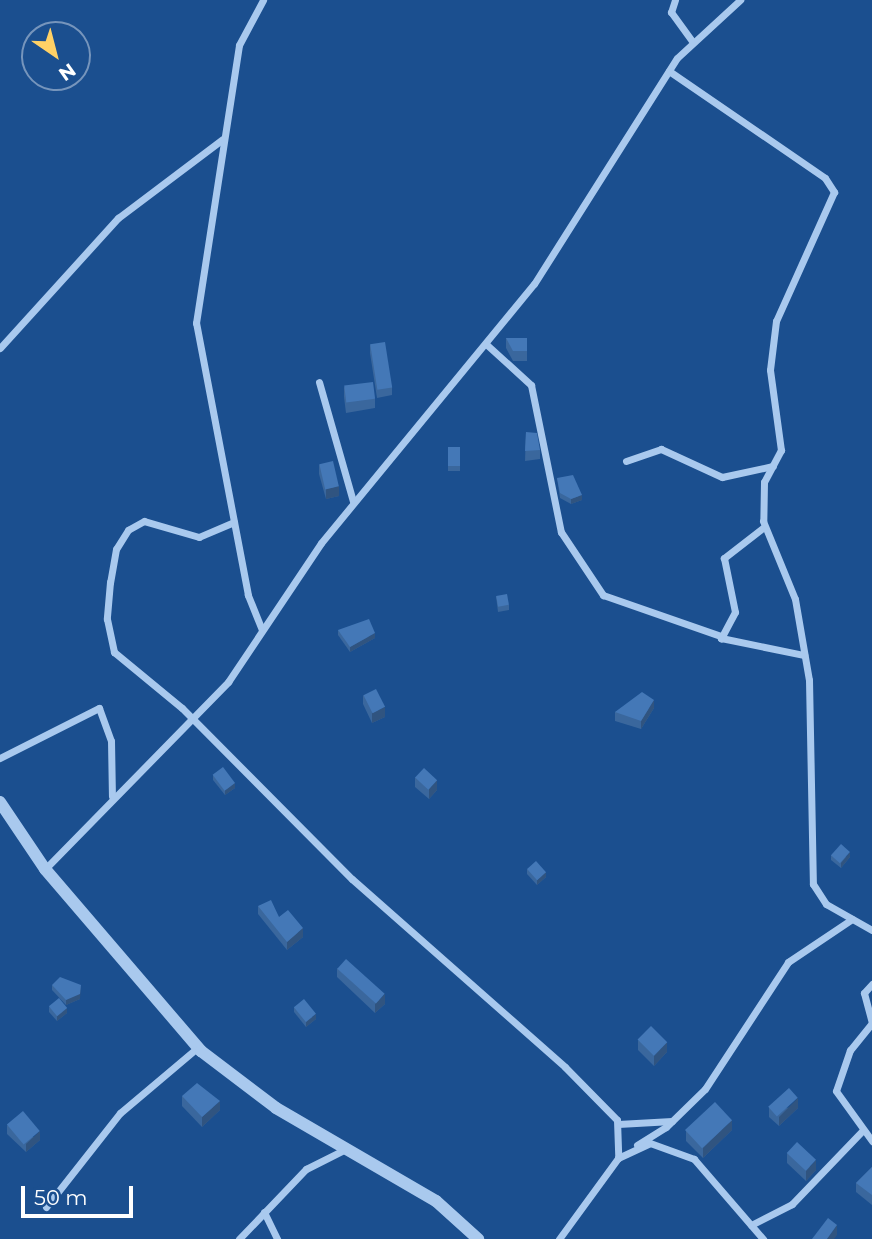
<!DOCTYPE html>
<style>
body{margin:0}
#map{position:relative;width:872px;height:1239px;overflow:hidden;background:#1b4f8f;font-family:Montserrat,sans-serif}
div>[style]{position:absolute}
.minor>*{height:7px;margin:-3.5px;padding:0 3.5px;transform-origin:3.5px;border-radius:3.5px;background:#a9c9ee}
.tertiary>*{height:12px;margin:-6px;padding:0 6px;transform-origin:6px;border-radius:6px;background:#a9c9ee}
.wall>*{inset:0;background:#3a679d;transform-origin:0 0}
.shaded-wall>*{inset:0;background:#305480}
.building>*{inset:0;background:#4478b7;transform-origin:0 0}
span{translate:-50% -50%;white-space:nowrap;text-align:center;line-height:1.15;-webkit-text-stroke:6px #1b4f8f;paint-order:stroke}
.north{position:absolute;left:21px;top:21px;width:70px;height:70px;box-sizing:border-box;background:#1b4f8f;border:2px solid #7695bc;border-radius:50%;rotate:145deg;font-size:19px;font-weight:700;line-height:28px;text-align:center;color:#fff}
.north::after{content:'';display:block;margin:auto;width:24px;height:32px;background:#ffd166;clip-path:polygon(50% 0,100% 100%,50% 72%,0 100%)}
.scale{position:absolute;left:21px;top:1186px;width:112px;height:32px;box-sizing:border-box;border:4px solid #fff;border-top:0;padding-left:9px;font-size:21px;line-height:24px;white-space:nowrap;color:#fff;-webkit-text-stroke:5px #1b4f8f;paint-order:stroke}
</style>
<div id="map">
<div class="minor">
<div style="left:675px;top:0;width:13px;rotate:108deg"></div>
<div style="left:671px;top:12px;width:37px;rotate:54deg"></div>
<div style="left:669px;top:71px;width:189px;rotate:34.4deg"></div>
<div style="left:825px;top:178px;width:17px;rotate:57deg"></div>
<div style="left:834px;top:192px;width:141px;rotate:114.2deg"></div>
<div style="left:776px;top:321px;width:49px;rotate:97deg"></div>
<div style="left:770px;top:370px;width:81px;rotate:82.2deg"></div>
<div style="left:781px;top:450px;width:36px;rotate:118deg"></div>
<div style="left:764px;top:482px;width:39px;rotate:91deg"></div>
<div style="left:763px;top:521px;width:84px;rotate:67.7deg"></div>
<div style="left:795px;top:599px;width:82px;rotate:80.2deg"></div>
<div style="left:809px;top:680px;width:204px;rotate:88.9deg"></div>
<div style="left:813px;top:884px;width:24px;rotate:57deg"></div>
<div style="left:826px;top:904px;width:53px;rotate:29.5deg"></div>
<div style="left:486px;top:344px;width:61px;rotate:42.3deg"></div>
<div style="left:531px;top:385px;width:150px;rotate:78.5deg"></div>
<div style="left:561px;top:532px;width:76px;rotate:56.3deg"></div>
<div style="left:603px;top:595px;width:125px;rotate:19.2deg"></div>
<div style="left:0;top:348px;width:176px;rotate:-47.8deg"></div>
<div style="left:118px;top:218px;width:131px;rotate:-37deg"></div>
<div style="left:319px;top:382px;width:124px;rotate:74.1deg"></div>
<div style="left:626px;top:461px;width:37px;rotate:-19deg"></div>
<div style="left:661px;top:449px;width:67px;rotate:24.7deg"></div>
<div style="left:722px;top:477px;width:52px;rotate:-12.2deg"></div>
<div style="left:234px;top:522px;width:38px;rotate:157deg"></div>
<div style="left:199px;top:537px;width:57px;rotate:-163.8deg"></div>
<div style="left:144px;top:521px;width:18px;rotate:151deg"></div>
<div style="left:128px;top:530px;width:22px;rotate:122deg"></div>
<div style="left:116px;top:549px;width:34px;rotate:100deg"></div>
<div style="left:110px;top:582px;width:37px;rotate:95deg"></div>
<div style="left:107px;top:619px;width:34px;rotate:78deg"></div>
<div style="left:114px;top:652px;width:88px;rotate:39.5deg"></div>
<div style="left:182px;top:708px;width:241px;rotate:45.2deg"></div>
<div style="left:352px;top:879px;width:284px;rotate:41.4deg"></div>
<div style="left:565px;top:1067px;width:74px;rotate:45.5deg"></div>
<div style="left:617px;top:1120px;width:38px;rotate:88deg"></div>
<div style="left:764px;top:527px;width:51px;rotate:142.2deg"></div>
<div style="left:724px;top:558px;width:55px;rotate:78.5deg"></div>
<div style="left:735px;top:612px;width:30px;rotate:118deg"></div>
<div style="left:721px;top:638px;width:85px;rotate:11.6deg"></div>
<div style="left:262px;top:630px;width:38px;rotate:-112deg"></div>
<div style="left:248px;top:595px;width:277px;rotate:-100.8deg"></div>
<div style="left:196px;top:323px;width:281px;rotate:-81.2deg"></div>
<div style="left:239px;top:45px;width:51px;rotate:-61.9deg"></div>
<div style="left:0;top:758px;width:111px;rotate:-26.8deg"></div>
<div style="left:99px;top:708px;width:35px;rotate:70deg"></div>
<div style="left:111px;top:741px;width:55px;rotate:89deg"></div>
<div style="left:45px;top:869px;width:262px;rotate:-45.6deg"></div>
<div style="left:228px;top:682px;width:167px;rotate:-56.2deg"></div>
<div style="left:321px;top:543px;width:335px;rotate:-50.6deg"></div>
<div style="left:534px;top:284px;width:267px;rotate:-57.7deg"></div>
<div style="left:677px;top:58px;width:86px;rotate:-42.6deg"></div>
<div style="left:872px;top:984px;width:12px;rotate:132deg"></div>
<div style="left:864px;top:993px;width:30px;rotate:75deg"></div>
<div style="left:872px;top:1023px;width:35px;rotate:129deg"></div>
<div style="left:850px;top:1050px;width:43px;rotate:108.9deg"></div>
<div style="left:836px;top:1091px;width:62px;rotate:54.2deg"></div>
<div style="left:618px;top:1124px;width:54px;rotate:-3.2deg"></div>
<div style="left:637px;top:1145px;width:34px;rotate:-32deg"></div>
<div style="left:666px;top:1127px;width:54px;rotate:-44.3deg"></div>
<div style="left:705px;top:1089px;width:152px;rotate:-56.8deg"></div>
<div style="left:788px;top:962px;width:77px;rotate:-33.9deg"></div>
<div style="left:46px;top:1207px;width:120px;rotate:-51.8deg"></div>
<div style="left:120px;top:1113px;width:101px;rotate:-40.2deg"></div>
<div style="left:264px;top:1212px;width:30px;rotate:64deg"></div>
<div style="left:751px;top:1225px;width:46px;rotate:-27.1deg"></div>
<div style="left:792px;top:1204px;width:100px;rotate:-46.2deg"></div>
<div style="left:239px;top:1239px;width:97px;rotate:-46.3deg"></div>
<div style="left:306px;top:1169px;width:47px;rotate:-26.6deg"></div>
<div style="left:559px;top:1239px;width:100px;rotate:-53.9deg"></div>
<div style="left:618px;top:1158px;width:35px;rotate:-25deg"></div>
<div style="left:650px;top:1143px;width:47px;rotate:20deg"></div>
<div style="left:694px;top:1159px;width:106px;rotate:49.2deg"></div>
</div>
<div class="tertiary">
<div style="left:0;top:802px;width:81px;rotate:56.1deg"></div>
<div style="left:45px;top:869px;width:240px;rotate:49.4deg"></div>
<div style="left:201px;top:1051px;width:94px;rotate:37.2deg"></div>
<div style="left:276px;top:1108px;width:185px;rotate:30.2deg"></div>
<div style="left:436px;top:1201px;width:57px;rotate:42.1deg"></div>
</div>
<div class="wall">
<div style="clip-path:polygon(506px 338px,527px 338px,527px 361px,513px 361px,506px 348px)"></div>
<div style="clip-path:polygon(370px 344px,392px 387px,392px 395px,377px 398px,370px 353px)"></div>
<div style="clip-path:polygon(344px 387px,375px 399px,375px 408px,346px 413px,344px 397px)"></div>
<div style="clip-path:polygon(526px 432px,540px 450px,540px 459px,525px 461px)"></div>
<div style="left:448px;top:447px;width:12px;height:24px"></div>
<div style="clip-path:polygon(319px 464px,339px 496px,326px 499px,319px 474px)"></div>
<div style="clip-path:polygon(557px 478px,582px 500px,571px 504px,560px 498px)"></div>
<div style="clip-path:polygon(496px 596px,509px 605px,509px 610px,498px 612px)"></div>
<div style="clip-path:polygon(338px 630px,375px 638px,350px 652px,338px 635px)"></div>
<div style="clip-path:polygon(363px 695px,385px 717px,372px 723px,363px 704px)"></div>
<div style="clip-path:polygon(654px 708px,641px 729px,615px 721px,615px 712px)"></div>
<div style="clip-path:polygon(213px 775px,235px 788px,225px 795px,213px 780px)"></div>
<div style="clip-path:polygon(415px 777px,437px 790px,429px 799px,415px 787px)"></div>
<div style="clip-path:polygon(831px 855px,850px 857px,841px 868px,831px 860px)"></div>
<div style="clip-path:polygon(527px 869px,546px 877px,537px 885px,527px 874px)"></div>
<div style="clip-path:polygon(258px 906px,279px 917px,303px 937px,287px 950px,258px 914px)"></div>
<div style="clip-path:polygon(337px 968px,385px 1004px,375px 1013px,337px 977px)"></div>
<div style="clip-path:polygon(52px 985px,80px 999px,66px 1005px,52px 990px)"></div>
<div style="clip-path:polygon(49px 1007px,67px 1013px,57px 1021px,49px 1012px)"></div>
<div style="clip-path:polygon(294px 1007px,316px 1019px,306px 1027px,294px 1012px)"></div>
<div style="clip-path:polygon(638px 1040px,667px 1052px,654px 1066px,638px 1050px)"></div>
<div style="clip-path:polygon(182px 1096px,220px 1110px,202px 1127px,182px 1106px)"></div>
<div style="clip-path:polygon(769px 1107px,798px 1108px,779px 1126px,769px 1117px)"></div>
<div style="clip-path:polygon(7px 1125px,40px 1140px,26px 1152px,7px 1134px)"></div>
<div style="clip-path:polygon(732px 1130px,703px 1158px,686px 1141px,686px 1131px)"></div>
<div style="clip-path:polygon(787px 1153px,816px 1170px,806px 1181px,787px 1163px)"></div>
<div style="clip-path:polygon(872px 1167px,872px 1205px,856px 1192px,856px 1183px)"></div>
</div>
<div class="shaded-wall">
<div style="clip-path:polygon(339px 486px,339px 496px,326px 499px,326px 489px)"></div>
<div style="clip-path:polygon(582px 495px,582px 500px,571px 504px,571px 499px)"></div>
<div style="clip-path:polygon(375px 633px,375px 638px,350px 652px,350px 647px)"></div>
<div style="clip-path:polygon(654px 700px,654px 708px,641px 729px,641px 721px)"></div>
<div style="clip-path:polygon(385px 707px,385px 717px,372px 723px,372px 713px)"></div>
<div style="clip-path:polygon(437px 780px,437px 790px,429px 799px,429px 789px)"></div>
<div style="clip-path:polygon(235px 783px,235px 788px,225px 795px,225px 790px)"></div>
<div style="clip-path:polygon(850px 852px,850px 857px,841px 868px,841px 863px)"></div>
<div style="clip-path:polygon(546px 872px,546px 877px,537px 885px,537px 880px)"></div>
<div style="clip-path:polygon(303px 928px,303px 937px,287px 950px,287px 942px)"></div>
<div style="clip-path:polygon(81px 985px,80px 999px,66px 1005px,66px 1000px)"></div>
<div style="clip-path:polygon(385px 994px,385px 1004px,375px 1013px,375px 1004px)"></div>
<div style="clip-path:polygon(67px 1008px,67px 1013px,57px 1021px,57px 1016px)"></div>
<div style="clip-path:polygon(316px 1014px,316px 1019px,306px 1027px,306px 1022px)"></div>
<div style="clip-path:polygon(667px 1042px,667px 1052px,654px 1066px,654px 1056px)"></div>
<div style="clip-path:polygon(798px 1098px,798px 1108px,779px 1126px,779px 1117px)"></div>
<div style="clip-path:polygon(220px 1101px,220px 1110px,202px 1127px,202px 1117px)"></div>
<div style="clip-path:polygon(732px 1120px,732px 1130px,703px 1158px,703px 1148px)"></div>
<div style="clip-path:polygon(40px 1131px,40px 1140px,26px 1152px,26px 1144px)"></div>
<div style="clip-path:polygon(816px 1160px,816px 1170px,806px 1181px,806px 1171px)"></div>
<div style="clip-path:polygon(837px 1225px,837px 1235px,834px 1239px,827px 1239px)"></div>
</div>
<div class="building">
<div style="clip-path:polygon(506px 338px,527px 338px,527px 351px,513px 351px)"></div>
<div style="left:385px;top:342px;width:46px;height:15px;rotate:81deg"></div>
<div style="left:373px;top:382px;width:17px;height:29px;rotate:83deg"></div>
<div style="clip-path:polygon(526px 432px,537px 433px,540px 450px,525px 451px)"></div>
<div style="left:448px;top:447px;width:12px;height:19px"></div>
<div style="left:333px;top:461px;width:26px;height:14px;rotate:77deg"></div>
<div style="clip-path:polygon(573px 475px,582px 495px,571px 499px,560px 493px,557px 478px)"></div>
<div style="left:507px;top:594px;width:11px;height:11px;rotate:80deg"></div>
<div style="clip-path:polygon(369px 619px,375px 633px,350px 647px,338px 630px)"></div>
<div style="left:376px;top:689px;width:20px;height:14px;rotate:63deg"></div>
<div style="clip-path:polygon(642px 692px,654px 700px,641px 721px,615px 712px)"></div>
<div style="left:223px;top:767px;width:20px;height:13px;rotate:53deg"></div>
<div style="left:424px;top:768px;width:18px;height:13px;rotate:43deg"></div>
<div style="left:841px;top:844px;width:12px;height:15px;rotate:42deg"></div>
<div style="left:536px;top:861px;width:15px;height:12px;rotate:48deg"></div>
<div style="clip-path:polygon(271px 900px,279px 917px,288px 910px,303px 928px,287px 942px,258px 906px)"></div>
<div style="left:346px;top:959px;width:52px;height:13px;rotate:42deg"></div>
<div style="clip-path:polygon(60px 977px,81px 985px,80px 994px,66px 1000px,52px 985px)"></div>
<div style="left:59px;top:998px;width:13px;height:13px;rotate:51deg"></div>
<div style="left:304px;top:999px;width:19px;height:13px;rotate:51deg"></div>
<div style="left:651px;top:1026px;width:23px;height:19px;rotate:45deg"></div>
<div style="clip-path:polygon(197px 1083px,220px 1101px,202px 1117px,182px 1096px)"></div>
<div style="left:789px;top:1088px;width:13px;height:28px;rotate:48deg"></div>
<div style="left:715px;top:1102px;width:25px;height:41px;rotate:47deg"></div>
<div style="left:23px;top:1111px;width:26px;height:21px;rotate:50deg"></div>
<div style="left:797px;top:1142px;width:26px;height:15px;rotate:43deg"></div>
<div style="clip-path:polygon(872px 1167px,872px 1195px,856px 1183px)"></div>
<div style="clip-path:polygon(828px 1218px,837px 1225px,827px 1239px,812px 1239px)"></div>
</div>
<div class="north">N</div>
<div class="scale">50 m</div>
</div>
